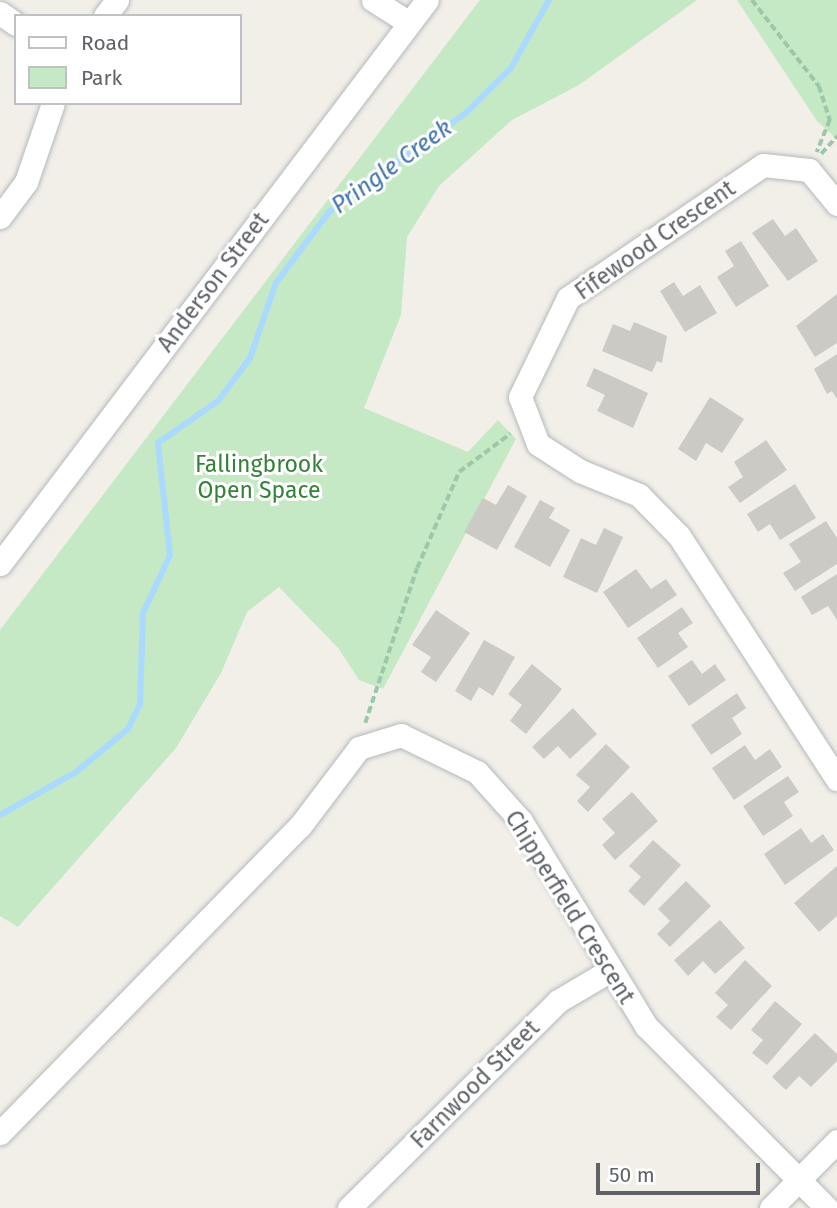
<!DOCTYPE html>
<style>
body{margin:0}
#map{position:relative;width:837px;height:1208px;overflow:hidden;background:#f1efe8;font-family:"Fira Sans",sans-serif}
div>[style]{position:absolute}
.green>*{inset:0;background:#c5e8c5}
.stream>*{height:6px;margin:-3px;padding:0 3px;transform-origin:3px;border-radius:3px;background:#aadaff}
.building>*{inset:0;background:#cccac5}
.path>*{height:3.5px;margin-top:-1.75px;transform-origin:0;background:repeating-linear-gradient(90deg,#9cc7a9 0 7px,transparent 0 10.5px)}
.roads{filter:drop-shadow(0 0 2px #b5b8bc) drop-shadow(0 0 2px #b5b8bc)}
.minor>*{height:23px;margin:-11.5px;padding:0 11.5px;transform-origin:11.5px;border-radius:11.5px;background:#fff}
span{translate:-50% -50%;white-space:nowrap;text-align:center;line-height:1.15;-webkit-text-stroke:6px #fff;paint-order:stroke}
.street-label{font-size:23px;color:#5f6368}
.park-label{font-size:23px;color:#348238}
.water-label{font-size:24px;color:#4174aa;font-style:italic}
.legend{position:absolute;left:14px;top:14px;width:228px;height:91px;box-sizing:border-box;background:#fff;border:2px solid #bfc1c3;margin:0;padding:9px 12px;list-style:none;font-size:21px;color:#5f6368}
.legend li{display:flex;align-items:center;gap:14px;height:35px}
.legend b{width:35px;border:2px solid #bfc1c3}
.scale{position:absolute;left:596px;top:1163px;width:164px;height:32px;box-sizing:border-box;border:4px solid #5f6368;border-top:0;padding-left:9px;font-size:21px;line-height:24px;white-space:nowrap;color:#5f6368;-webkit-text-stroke:5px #fff;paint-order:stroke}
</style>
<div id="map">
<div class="green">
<div style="clip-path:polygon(480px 0,697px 0,579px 85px,512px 120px,439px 186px,407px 237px,401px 315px,364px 408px,468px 452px,498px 420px,516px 439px,383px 689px,359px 680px,339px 649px,279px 587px,247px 612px,221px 673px,176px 748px,18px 927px,0 916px,0 630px)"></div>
<div style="clip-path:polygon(737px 0,837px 0,837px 139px,817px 121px)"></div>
</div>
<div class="stream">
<div style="left:0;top:815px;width:87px;rotate:-29.5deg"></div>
<div style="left:76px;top:772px;width:67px;rotate:-39.6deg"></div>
<div style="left:128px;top:729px;width:28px;rotate:-64deg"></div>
<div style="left:140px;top:704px;width:91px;rotate:-88.1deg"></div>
<div style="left:143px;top:613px;width:64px;rotate:-65deg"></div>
<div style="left:170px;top:555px;width:113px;rotate:-96.1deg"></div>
<div style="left:158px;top:443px;width:73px;rotate:-35deg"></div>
<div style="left:218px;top:401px;width:54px;rotate:-53.3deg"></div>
<div style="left:250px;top:358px;width:79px;rotate:-70.9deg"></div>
<div style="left:276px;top:283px;width:89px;rotate:-53.3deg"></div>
<div style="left:329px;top:212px;width:169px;rotate:-35.9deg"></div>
<div style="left:466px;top:113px;width:64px;rotate:-45deg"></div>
<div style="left:511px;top:68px;width:78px;rotate:-60.8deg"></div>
</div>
<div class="building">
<div style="clip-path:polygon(773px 219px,785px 236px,796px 228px,818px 261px,788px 281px,752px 233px)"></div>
<div style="clip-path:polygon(741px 241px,769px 286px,736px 307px,717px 277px,734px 266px,725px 251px)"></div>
<div style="clip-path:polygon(674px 282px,683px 296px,700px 285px,717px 313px,685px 332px,660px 291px)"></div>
<div style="clip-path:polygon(837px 294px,837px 343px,815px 357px,796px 326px)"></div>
<div style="clip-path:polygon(634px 322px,667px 336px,662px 363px,657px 361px,652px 372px,602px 351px,613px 324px,630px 331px)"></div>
<div style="clip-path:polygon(837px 354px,837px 399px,832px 391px,827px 394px,814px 369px)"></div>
<div style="clip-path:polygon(594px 368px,648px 393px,633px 428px,597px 411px,605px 395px,586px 386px)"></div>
<div style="clip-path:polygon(710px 397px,744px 419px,722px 453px,706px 443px,696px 461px,678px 449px)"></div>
<div style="clip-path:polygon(766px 440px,787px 470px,740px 503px,728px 487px,743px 477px,734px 462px)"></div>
<div style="clip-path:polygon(795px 484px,816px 518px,780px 540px,770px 524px,758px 532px,747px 514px)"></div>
<div style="clip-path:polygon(508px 485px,527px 496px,497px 550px,464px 532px,483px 498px,496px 505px)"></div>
<div style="clip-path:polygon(540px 500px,555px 508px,549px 518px,570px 530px,550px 567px,514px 547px)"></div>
<div style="clip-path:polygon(826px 521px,837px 538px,837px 564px,795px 591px,783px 573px,801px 562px,789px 544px)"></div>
<div style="clip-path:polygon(604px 528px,623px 537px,597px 593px,563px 577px,581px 538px,596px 545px)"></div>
<div style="clip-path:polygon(636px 569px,651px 589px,666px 579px,677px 595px,628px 628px,603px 592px)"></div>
<div style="clip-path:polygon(837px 574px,837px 620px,828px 606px,812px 615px,801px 597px)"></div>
<div style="clip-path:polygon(682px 607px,693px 623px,678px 633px,688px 647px,658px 668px,637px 638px)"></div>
<div style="clip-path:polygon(436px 610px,470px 633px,436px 682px,421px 672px,431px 657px,412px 645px)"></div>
<div style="clip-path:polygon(484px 640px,515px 657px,493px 696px,479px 687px,471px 701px,455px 691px)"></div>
<div style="clip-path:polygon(692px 660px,702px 674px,715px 664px,726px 680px,689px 706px,668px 676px)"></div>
<div style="clip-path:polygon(532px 664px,562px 689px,526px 734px,510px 721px,522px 705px,508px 694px)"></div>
<div style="clip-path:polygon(737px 693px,746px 708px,732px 718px,742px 734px,711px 755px,691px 725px)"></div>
<div style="clip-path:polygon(573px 708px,597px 734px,570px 759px,558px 746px,544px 759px,532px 747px)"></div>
<div style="clip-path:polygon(606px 744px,630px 767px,588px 812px,577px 801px,590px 787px,576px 775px)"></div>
<div style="clip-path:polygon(745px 745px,755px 760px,770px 749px,782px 767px,734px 800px,712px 768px)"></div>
<div style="clip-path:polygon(788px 776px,799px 792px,784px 802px,793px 816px,763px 836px,743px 806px)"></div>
<div style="clip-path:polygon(632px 792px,658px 821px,615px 860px,602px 845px,615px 833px,602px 819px)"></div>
<div style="clip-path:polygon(801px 828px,811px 843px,823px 834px,834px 850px,785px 885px,764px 854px)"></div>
<div style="clip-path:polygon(653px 840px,681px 865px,644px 906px,628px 891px,641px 877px,629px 866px)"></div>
<div style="clip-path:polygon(837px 866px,837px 916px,819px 932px,794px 903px)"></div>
<div style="clip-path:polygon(686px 881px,711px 906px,670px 947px,657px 934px,670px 921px,658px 909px)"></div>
<div style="clip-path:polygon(720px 920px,745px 948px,715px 974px,703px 961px,688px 976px,674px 960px)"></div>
<div style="clip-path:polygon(745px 960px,772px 986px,731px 1030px,716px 1017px,728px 1005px,715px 993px)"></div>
<div style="clip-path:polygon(775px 1001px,802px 1024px,767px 1065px,752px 1053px,763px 1040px,751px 1030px)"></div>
<div style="clip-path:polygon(815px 1033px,837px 1054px,837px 1061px,811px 1087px,799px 1076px,786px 1090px,772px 1077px)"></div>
</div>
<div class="path">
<div style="left:752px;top:0;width:109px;rotate:52.1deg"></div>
<div style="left:819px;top:86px;width:36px;rotate:72deg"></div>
<div style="left:830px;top:120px;width:35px;rotate:112deg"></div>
<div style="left:821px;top:154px;width:24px;rotate:-48deg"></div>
<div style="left:365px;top:723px;width:163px;rotate:-71.5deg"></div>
<div style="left:417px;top:568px;width:105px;rotate:-66.4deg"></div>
<div style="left:459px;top:472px;width:64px;rotate:-36.7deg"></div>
</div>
<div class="roads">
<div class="minor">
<div style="left:373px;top:0;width:41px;rotate:32.2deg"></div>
<div style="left:0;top:13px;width:19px;rotate:35deg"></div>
<div style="left:105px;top:16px;width:20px;rotate:-53deg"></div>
<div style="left:837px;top:204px;width:44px;rotate:-129.5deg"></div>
<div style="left:809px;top:170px;width:46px;rotate:-173.8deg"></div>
<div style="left:763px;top:165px;width:236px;rotate:145.7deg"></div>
<div style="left:568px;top:298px;width:110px;rotate:115.9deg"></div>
<div style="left:520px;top:397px;width:50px;rotate:69deg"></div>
<div style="left:538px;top:444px;width:50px;rotate:32.7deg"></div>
<div style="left:580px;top:471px;width:64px;rotate:22.1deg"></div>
<div style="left:639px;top:495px;width:57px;rotate:45.7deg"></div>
<div style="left:679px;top:536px;width:290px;rotate:57deg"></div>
<div style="left:0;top:217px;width:44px;rotate:-53.4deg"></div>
<div style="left:26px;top:182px;width:83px;rotate:-71.1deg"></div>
<div style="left:0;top:564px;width:707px;rotate:-52.87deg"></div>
<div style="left:0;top:1133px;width:429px;rotate:-45.7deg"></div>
<div style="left:300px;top:826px;width:98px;rotate:-52.9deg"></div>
<div style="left:359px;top:748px;width:44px;rotate:-17.2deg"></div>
<div style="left:401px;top:735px;width:85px;rotate:26deg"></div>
<div style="left:477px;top:772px;width:66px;rotate:48.1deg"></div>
<div style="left:521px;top:821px;width:240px;rotate:58.6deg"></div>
<div style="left:646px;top:1026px;width:257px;rotate:45.2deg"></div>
<div style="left:349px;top:1208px;width:294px;rotate:-44.7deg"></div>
<div style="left:558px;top:1001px;width:59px;rotate:-30.5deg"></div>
<div style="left:771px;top:1208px;width:94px;rotate:-45.4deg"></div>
</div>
</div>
<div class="street-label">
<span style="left:655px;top:240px;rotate:-35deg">Fifewood Crescent</span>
<span style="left:213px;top:282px;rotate:-53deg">Anderson Street</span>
<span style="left:570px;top:907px;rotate:58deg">Chipperfield Crescent</span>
<span style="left:475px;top:1084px;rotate:-45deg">Farnwood Street</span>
</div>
<div class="park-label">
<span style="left:259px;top:477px">Fallingbrook<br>Open Space</span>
</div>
<div class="water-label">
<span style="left:392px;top:167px;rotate:-36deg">Pringle Creek</span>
</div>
<ul class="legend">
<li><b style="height:9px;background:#fff"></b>Road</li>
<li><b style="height:19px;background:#c5e8c5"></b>Park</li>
</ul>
<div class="scale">50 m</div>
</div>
